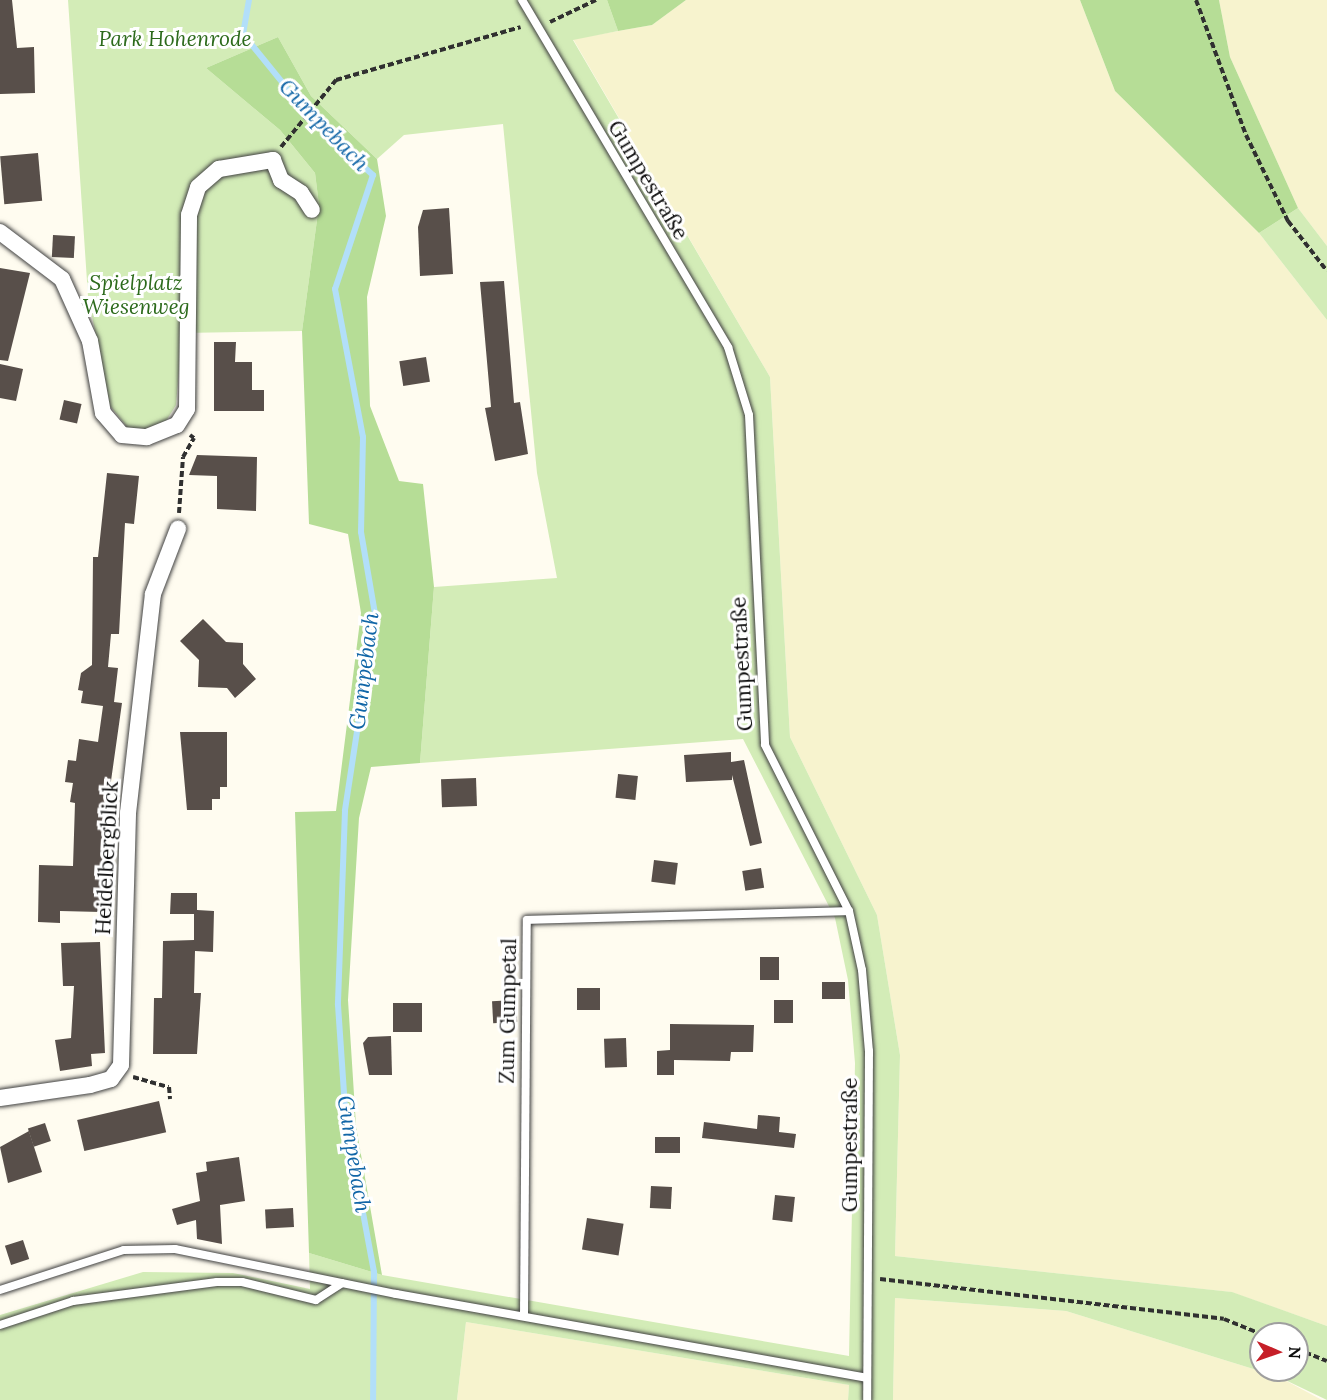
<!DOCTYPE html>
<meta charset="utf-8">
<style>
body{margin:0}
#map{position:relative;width:1327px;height:1400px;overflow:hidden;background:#fffcf0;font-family:Lora,serif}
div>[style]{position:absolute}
.farmland>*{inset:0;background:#f7f3ce}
.green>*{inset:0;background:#d3ecb7}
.forest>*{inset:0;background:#b6dd96}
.stream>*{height:6px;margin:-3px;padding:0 3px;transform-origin:3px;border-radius:3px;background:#b2dff9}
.building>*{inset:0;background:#584f4a;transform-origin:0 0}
.path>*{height:4px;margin-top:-2px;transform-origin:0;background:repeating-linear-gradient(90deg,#303030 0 6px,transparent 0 9px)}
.roads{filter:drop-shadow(0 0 2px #414141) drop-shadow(0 0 2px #414141)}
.service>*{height:8px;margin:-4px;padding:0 4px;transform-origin:4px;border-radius:4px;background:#fff}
.minor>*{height:16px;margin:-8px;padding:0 8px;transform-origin:8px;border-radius:8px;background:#fff}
span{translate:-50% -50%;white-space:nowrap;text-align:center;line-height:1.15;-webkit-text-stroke:6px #fff;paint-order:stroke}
.park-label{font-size:21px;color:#2c6a1b;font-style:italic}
.street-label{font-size:21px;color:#0e0e0e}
.water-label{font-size:22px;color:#1166a7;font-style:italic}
.north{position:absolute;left:1249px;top:1322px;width:60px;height:60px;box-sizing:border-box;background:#fff;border:2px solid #9f9f9f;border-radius:50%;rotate:92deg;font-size:16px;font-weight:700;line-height:24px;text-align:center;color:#0e0e0e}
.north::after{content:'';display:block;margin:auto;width:21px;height:27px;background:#c61f28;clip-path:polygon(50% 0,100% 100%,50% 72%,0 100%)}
</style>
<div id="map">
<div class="farmland">
<div style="clip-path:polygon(686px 0,1080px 0,1115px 91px,1259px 233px,1327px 320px,1327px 1326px,1231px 1292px,895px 1256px,900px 1055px,877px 915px,790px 737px,770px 377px,573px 39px,652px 25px)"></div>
<div style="clip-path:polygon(1219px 0,1327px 0,1327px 246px,1298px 208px,1230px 57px)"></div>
<div style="clip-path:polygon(895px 1298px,1066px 1311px,1279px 1377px,1322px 1400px,893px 1400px)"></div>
<div style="clip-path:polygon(466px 1322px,849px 1385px,848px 1400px,457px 1400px)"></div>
</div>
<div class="green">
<div style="clip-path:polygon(evenodd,68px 0,607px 0,618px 31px,573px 40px,770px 377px,790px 737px,877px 915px,900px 1055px,895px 1256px,1232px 1292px,1327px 1326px,1327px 1400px,1279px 1377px,1066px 1311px,895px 1298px,893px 1400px,848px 1400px,849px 1385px,466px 1322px,457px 1400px,0 1400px,0 1315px,143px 1272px,233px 1273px,310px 1289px,309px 1253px,382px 1275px,849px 1356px,855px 1063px,848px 980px,835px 918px,743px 739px,420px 763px,434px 587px,557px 578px,537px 473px,503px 124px,404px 135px,377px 159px,311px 96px,278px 37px,206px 68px,280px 130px,315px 173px,319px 205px,302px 331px,182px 333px,176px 405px,166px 421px,147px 429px,128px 428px,110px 406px,88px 296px,68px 0,1261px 1334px,1297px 1334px,1297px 1370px,1261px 1370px,1261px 1334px)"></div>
<div style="clip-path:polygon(1298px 208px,1327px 246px,1327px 320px,1259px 233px)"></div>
</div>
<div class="forest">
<div style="clip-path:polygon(607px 0,686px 0,652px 25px,618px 31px)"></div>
<div style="clip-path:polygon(1080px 0,1219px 0,1230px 57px,1298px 208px,1259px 233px,1115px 91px)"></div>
<div style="clip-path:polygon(278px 37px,311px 96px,377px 159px,386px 216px,367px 297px,370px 406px,399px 481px,423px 484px,434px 587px,420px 763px,371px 767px,359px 818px,348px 1000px,356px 1126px,382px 1275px,309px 1253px,295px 812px,336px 811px,361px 613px,348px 534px,309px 524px,302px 331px,319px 205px,315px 173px,280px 130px,206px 68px)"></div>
</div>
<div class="stream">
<div style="left:249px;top:0;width:35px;rotate:100deg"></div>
<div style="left:243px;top:34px;width:109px;rotate:50.9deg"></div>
<div style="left:312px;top:119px;width:83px;rotate:42.6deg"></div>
<div style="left:373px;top:175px;width:120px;rotate:108.4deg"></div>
<div style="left:335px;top:289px;width:151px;rotate:79.3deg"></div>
<div style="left:363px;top:437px;width:95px;rotate:91.2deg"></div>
<div style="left:361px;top:532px;width:83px;rotate:80.3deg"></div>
<div style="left:375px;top:614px;width:199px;rotate:98.7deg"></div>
<div style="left:345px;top:811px;width:194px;rotate:92.1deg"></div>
<div style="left:338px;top:1005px;width:116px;rotate:86.1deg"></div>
<div style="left:346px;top:1121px;width:154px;rotate:79.5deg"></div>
<div style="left:374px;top:1272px;width:128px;rotate:90.4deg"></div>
</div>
<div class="building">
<div style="clip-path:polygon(0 0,12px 0,17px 48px,34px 47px,35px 93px,0 94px)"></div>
<div style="left:38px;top:153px;width:48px;height:38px;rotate:85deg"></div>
<div style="clip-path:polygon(449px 208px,453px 274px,420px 276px,418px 227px,423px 210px)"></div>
<div style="left:53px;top:235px;width:22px;height:22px;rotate:3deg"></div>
<div style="clip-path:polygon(0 268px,30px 273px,8px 361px,0 360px)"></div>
<div style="clip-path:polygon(504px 281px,514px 403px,520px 402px,528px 454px,495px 461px,485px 408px,491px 407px,480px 282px)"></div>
<div style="clip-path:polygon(214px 342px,236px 342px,235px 362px,252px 362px,252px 390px,264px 390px,264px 411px,214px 411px)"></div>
<div style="left:426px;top:357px;width:25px;height:27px;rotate:81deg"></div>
<div style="clip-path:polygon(0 364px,23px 369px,16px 401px,0 398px)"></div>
<div style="left:64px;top:400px;width:18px;height:20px;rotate:13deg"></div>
<div style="clip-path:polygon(197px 455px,257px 457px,256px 511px,217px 509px,217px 476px,189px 475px)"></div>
<div style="clip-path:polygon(107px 473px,139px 476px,134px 524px,125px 523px,119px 634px,111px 634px,108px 667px,118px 668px,114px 702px,122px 703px,110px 788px,105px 788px,101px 912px,60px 911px,60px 923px,38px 922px,39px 865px,73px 866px,75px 803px,70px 802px,73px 783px,65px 782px,68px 760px,76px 761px,79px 739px,98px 742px,103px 706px,81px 703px,83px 691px,78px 690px,81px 673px,92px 665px,93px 557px,98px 557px)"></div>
<div style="clip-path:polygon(203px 619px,226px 642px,243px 643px,243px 664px,256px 679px,235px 698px,227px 688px,198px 687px,199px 660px,180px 641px)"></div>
<div style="clip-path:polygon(180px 732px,227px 732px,227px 787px,220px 787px,220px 799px,212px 799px,212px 810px,187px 810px)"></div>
<div style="clip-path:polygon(731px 752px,731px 762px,744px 760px,762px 843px,750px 846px,732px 775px,732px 780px,686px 782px,684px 755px)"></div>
<div style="left:618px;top:774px;width:20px;height:24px;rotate:6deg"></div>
<div style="left:476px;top:778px;width:28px;height:35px;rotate:88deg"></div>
<div style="left:654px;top:860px;width:24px;height:22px;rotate:7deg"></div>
<div style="left:761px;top:868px;width:20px;height:19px;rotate:81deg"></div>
<div style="clip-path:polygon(171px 893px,197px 893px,197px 910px,214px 911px,213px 952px,195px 951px,194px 993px,201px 993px,197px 1054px,153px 1054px,154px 998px,162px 998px,163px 941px,194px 940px,194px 914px,170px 914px)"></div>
<div style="clip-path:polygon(100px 942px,105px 1053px,91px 1054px,92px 1066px,60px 1071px,55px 1040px,71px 1038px,74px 986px,63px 986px,61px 943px)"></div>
<div style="left:760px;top:957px;width:19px;height:23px"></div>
<div style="left:822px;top:982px;width:23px;height:17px"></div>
<div style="left:577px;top:988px;width:23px;height:22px"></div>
<div style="left:516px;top:1000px;width:22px;height:24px;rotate:87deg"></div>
<div style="left:774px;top:1000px;width:19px;height:23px"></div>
<div style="left:393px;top:1003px;width:29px;height:29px"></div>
<div style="clip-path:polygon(670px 1024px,754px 1025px,753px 1052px,731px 1052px,730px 1061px,674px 1060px,674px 1075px,657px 1075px,657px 1051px,670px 1050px)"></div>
<div style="clip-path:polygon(391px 1036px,392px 1075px,369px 1075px,363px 1043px,368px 1037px)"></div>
<div style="left:626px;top:1038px;width:29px;height:22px;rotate:88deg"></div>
<div style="left:159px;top:1101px;width:32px;height:84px;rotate:77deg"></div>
<div style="clip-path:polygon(758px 1115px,780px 1117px,779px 1132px,796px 1134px,794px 1148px,702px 1138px,704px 1122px,757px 1129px)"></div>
<div style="left:45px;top:1123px;width:19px;height:18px;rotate:72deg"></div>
<div style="clip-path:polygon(29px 1131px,42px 1172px,8px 1183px,0 1147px)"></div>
<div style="left:655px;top:1137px;width:25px;height:16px"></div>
<div style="clip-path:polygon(239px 1157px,245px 1201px,220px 1205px,222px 1244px,197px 1239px,196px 1220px,177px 1225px,172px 1209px,200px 1201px,196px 1173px,207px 1171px,206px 1162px)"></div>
<div style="left:651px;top:1186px;width:21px;height:22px;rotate:3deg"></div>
<div style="left:775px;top:1195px;width:20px;height:25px;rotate:6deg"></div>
<div style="left:293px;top:1208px;width:19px;height:28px;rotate:87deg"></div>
<div style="left:587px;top:1218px;width:37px;height:32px;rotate:9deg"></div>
<div style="left:23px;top:1240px;width:20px;height:19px;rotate:72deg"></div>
</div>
<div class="path">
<div style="left:1196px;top:0;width:144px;rotate:69.7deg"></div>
<div style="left:1246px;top:135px;width:96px;rotate:64deg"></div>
<div style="left:1288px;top:221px;width:63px;rotate:52deg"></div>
<div style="left:550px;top:22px;width:51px;rotate:-25.6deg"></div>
<div style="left:281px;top:147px;width:87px;rotate:-50.6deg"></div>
<div style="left:336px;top:80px;width:192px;rotate:-16deg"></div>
<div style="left:179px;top:513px;width:56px;rotate:-85.9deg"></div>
<div style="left:183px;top:457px;width:22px;rotate:-60deg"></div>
<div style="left:194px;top:438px;width:5px;rotate:-143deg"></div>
<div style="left:133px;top:1077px;width:37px;rotate:16deg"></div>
<div style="left:169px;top:1087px;width:12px;rotate:85deg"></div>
<div style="left:880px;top:1279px;width:346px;rotate:6.6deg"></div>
<div style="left:1224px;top:1319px;width:40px;rotate:22deg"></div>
<div style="left:1297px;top:1349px;width:32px;rotate:22deg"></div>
</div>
<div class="roads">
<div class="service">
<div style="left:522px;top:0;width:404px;rotate:59.3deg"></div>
<div style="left:728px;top:347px;width:71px;rotate:72.8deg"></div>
<div style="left:749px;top:415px;width:330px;rotate:87.2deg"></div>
<div style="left:765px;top:745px;width:186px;rotate:63.2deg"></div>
<div style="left:849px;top:911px;width:60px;rotate:77.6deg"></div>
<div style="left:862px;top:970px;width:81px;rotate:85.1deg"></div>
<div style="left:869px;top:1051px;width:349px;rotate:90.3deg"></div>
<div style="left:0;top:1290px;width:130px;rotate:-17.9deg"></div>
<div style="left:124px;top:1250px;width:51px;rotate:-1.1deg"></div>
<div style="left:175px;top:1249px;width:226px;rotate:11.5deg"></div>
<div style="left:396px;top:1294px;width:478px;rotate:10.1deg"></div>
<div style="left:524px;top:1316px;width:396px;rotate:-89.6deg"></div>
<div style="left:527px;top:920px;width:322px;rotate:-1.6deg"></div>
<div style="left:0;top:1325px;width:77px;rotate:-18.2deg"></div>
<div style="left:73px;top:1301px;width:145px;rotate:-7.5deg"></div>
<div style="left:217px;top:1282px;width:25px"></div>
<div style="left:242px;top:1282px;width:76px;rotate:13.7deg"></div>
<div style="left:316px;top:1300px;width:31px;rotate:-33deg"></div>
</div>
<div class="minor">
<div style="left:0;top:232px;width:78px;rotate:37.2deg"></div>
<div style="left:62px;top:279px;width:68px;rotate:65.7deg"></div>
<div style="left:90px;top:341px;width:73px;rotate:79.8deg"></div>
<div style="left:103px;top:413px;width:29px;rotate:49deg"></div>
<div style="left:122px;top:435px;width:25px;rotate:5deg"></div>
<div style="left:147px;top:437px;width:32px;rotate:-22deg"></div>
<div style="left:177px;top:425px;width:19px;rotate:-58deg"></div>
<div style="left:187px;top:409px;width:194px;rotate:-89.4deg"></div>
<div style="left:189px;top:215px;width:29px;rotate:-72deg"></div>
<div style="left:198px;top:187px;width:28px;rotate:-41deg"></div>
<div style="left:219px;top:169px;width:55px;rotate:-9.5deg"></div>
<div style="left:273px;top:160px;width:22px;rotate:68deg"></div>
<div style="left:281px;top:180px;width:24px;rotate:33deg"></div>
<div style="left:301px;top:193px;width:20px;rotate:57deg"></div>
<div style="left:0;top:1098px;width:91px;rotate:-8.2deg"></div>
<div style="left:90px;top:1085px;width:22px;rotate:-16deg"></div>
<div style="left:111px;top:1079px;width:17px;rotate:-54deg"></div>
<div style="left:121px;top:1065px;width:252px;rotate:-88.4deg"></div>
<div style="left:128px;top:813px;width:220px;rotate:-83.5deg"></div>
<div style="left:153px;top:594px;width:70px;rotate:-69deg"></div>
</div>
</div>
<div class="park-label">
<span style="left:175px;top:39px">Park Hohenrode</span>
<span style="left:136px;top:295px">Spielplatz<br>Wiesenweg</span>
</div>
<div class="street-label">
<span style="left:648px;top:180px;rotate:59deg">Gumpestraße</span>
<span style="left:742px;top:664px;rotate:-93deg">Gumpestraße</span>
<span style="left:107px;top:858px;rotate:-87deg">Heidelbergblick</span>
<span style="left:508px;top:1011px;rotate:-89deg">Zum Gumpetal</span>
<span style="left:850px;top:1145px;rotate:-90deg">Gumpestraße</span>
</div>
<div class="water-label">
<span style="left:324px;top:125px;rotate:46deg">Gumpebach</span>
<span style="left:364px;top:671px;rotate:-83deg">Gumpebach</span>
<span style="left:354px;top:1154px;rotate:81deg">Gumpebach</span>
</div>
<div class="north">N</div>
</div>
